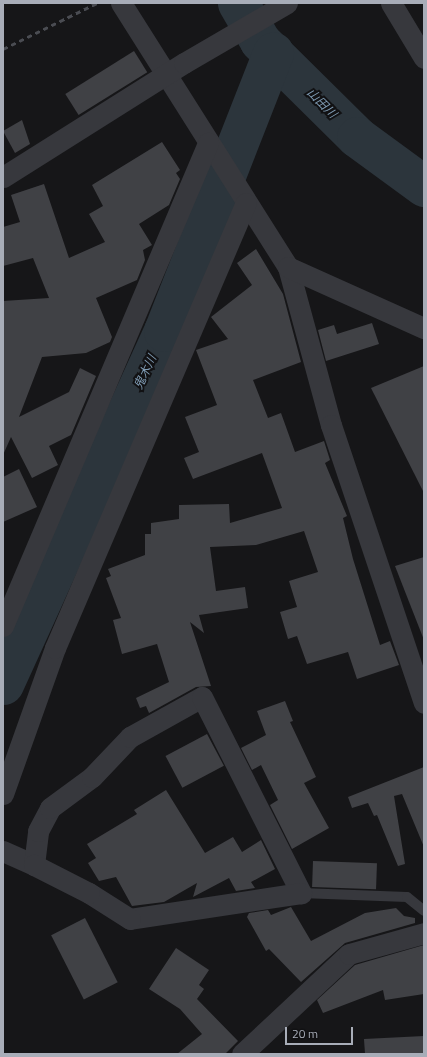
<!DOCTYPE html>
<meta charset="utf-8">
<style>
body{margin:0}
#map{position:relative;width:427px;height:1057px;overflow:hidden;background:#161618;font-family:"Titillium Web","Noto Sans JP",sans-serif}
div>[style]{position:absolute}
.river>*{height:41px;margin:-20.5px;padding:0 20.5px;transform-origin:20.5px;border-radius:20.5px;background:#2c353c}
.building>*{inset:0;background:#404145;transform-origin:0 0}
.lane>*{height:10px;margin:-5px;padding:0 5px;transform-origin:5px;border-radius:5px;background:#37383d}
.street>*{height:21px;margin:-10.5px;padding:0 10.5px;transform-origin:10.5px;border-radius:10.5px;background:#37383d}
.rail>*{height:3px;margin-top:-1.5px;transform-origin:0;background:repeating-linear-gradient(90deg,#4a4c52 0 5px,transparent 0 9px)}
span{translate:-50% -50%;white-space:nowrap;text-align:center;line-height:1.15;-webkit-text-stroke:4px #111113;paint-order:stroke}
.water-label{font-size:12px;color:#7f9bb3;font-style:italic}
.frame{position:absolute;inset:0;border:4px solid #a8adb8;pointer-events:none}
.scale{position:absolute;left:285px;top:1027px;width:68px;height:18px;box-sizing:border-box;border:2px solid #a8adb8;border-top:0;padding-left:5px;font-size:12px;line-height:14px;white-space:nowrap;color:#a8adb8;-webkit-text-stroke:3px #111113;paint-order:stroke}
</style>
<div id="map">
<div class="river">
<div style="left:238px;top:3px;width:44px;rotate:59.9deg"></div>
<div style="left:260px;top:41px;width:136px;rotate:44.7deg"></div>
<div style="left:357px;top:137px;width:83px;rotate:36.2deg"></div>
<div style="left:3px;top:684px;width:388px;rotate:-65.5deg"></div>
<div style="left:164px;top:331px;width:299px;rotate:-68.6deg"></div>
</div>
<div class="building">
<div style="left:134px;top:51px;width:25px;height:81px;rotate:58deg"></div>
<div style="clip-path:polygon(22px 120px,30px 144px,15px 153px,3px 131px)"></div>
<div style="clip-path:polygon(162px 142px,180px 170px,176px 173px,180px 179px,169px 205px,139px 224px,152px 245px,143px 250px,145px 260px,137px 280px,96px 298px,112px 337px,110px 342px,86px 353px,42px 357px,19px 417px,69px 392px,80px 368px,96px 376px,71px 435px,49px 446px,58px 465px,32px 478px,11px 437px,3px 455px,3px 301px,49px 298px,33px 258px,3px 266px,3px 227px,20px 222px,11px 195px,44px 184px,69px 258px,105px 242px,89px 214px,103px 206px,92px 185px)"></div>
<div style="clip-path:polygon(256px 249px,283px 294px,301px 362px,253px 380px,268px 418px,281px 413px,295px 452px,324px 441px,330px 460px,325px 463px,347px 516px,343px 518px,353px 559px,380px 645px,390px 641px,399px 665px,357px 679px,348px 652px,307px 664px,297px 636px,288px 639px,280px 612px,297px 607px,289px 581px,318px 572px,304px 531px,256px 545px,210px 547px,216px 591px,245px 587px,248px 608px,199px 615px,204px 633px,190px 622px,211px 686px,196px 687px,149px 713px,146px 706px,140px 708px,136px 698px,169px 682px,157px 644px,122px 654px,113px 620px,121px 618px,106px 578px,111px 576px,108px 569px,145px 555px,145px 534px,151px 534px,151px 523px,179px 519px,179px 505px,229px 504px,230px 523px,282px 508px,262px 453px,193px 479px,184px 458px,199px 452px,185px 417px,217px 405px,196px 350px,228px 339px,211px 317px,252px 285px,237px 263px)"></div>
<div style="clip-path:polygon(372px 323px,379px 344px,326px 361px,318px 330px,334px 325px,337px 334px)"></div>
<div style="clip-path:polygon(424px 366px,424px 493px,371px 388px)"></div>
<div style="clip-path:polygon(19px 469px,37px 507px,3px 522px,3px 477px)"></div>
<div style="clip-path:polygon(424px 557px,424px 640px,395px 566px)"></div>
<div style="clip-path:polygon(285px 701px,293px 721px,290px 722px,316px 777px,304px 783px,329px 828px,292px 849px,270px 805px,278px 800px,261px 765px,252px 770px,241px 748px,266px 735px,257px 711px)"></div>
<div style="left:207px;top:734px;width:36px;height:47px;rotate:62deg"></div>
<div style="clip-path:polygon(424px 767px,424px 847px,402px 794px,394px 796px,405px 864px,398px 866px,377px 815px,374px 816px,368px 803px,352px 808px,348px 797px)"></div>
<div style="clip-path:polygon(166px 790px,205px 853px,233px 837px,242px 852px,261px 840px,275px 869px,251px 882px,255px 888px,236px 891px,229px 878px,193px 897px,197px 883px,164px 902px,132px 906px,116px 877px,99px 881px,88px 863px,96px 858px,87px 844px,137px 814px,134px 810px)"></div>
<div style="left:313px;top:861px;width:64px;height:26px;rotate:2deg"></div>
<div style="clip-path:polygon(291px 907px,311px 941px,365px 913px,396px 908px,404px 916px,415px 918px,415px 923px,345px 943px,301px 982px,269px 949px,266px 951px,247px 917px,249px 913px,268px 910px,271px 915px)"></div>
<div style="left:85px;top:918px;width:72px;height:38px;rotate:63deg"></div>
<div style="clip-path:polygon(424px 945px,424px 994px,385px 1000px,383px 990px,323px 1013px,317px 1000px,355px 965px)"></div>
<div style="clip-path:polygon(176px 948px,209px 970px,199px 985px,204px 989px,197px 999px,238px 1041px,225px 1054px,177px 1054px,202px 1034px,180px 1009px,149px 989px)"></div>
<div style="clip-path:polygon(424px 1036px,424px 1054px,365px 1054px,364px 1039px)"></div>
</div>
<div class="lane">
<div style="left:301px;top:893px;width:106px;rotate:2.2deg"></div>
<div style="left:407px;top:897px;width:22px;rotate:39deg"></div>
</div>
<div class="street">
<div style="left:121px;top:3px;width:312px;rotate:57.7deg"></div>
<div style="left:288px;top:267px;width:164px;rotate:74.8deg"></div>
<div style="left:331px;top:425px;width:293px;rotate:71.5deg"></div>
<div style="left:391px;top:3px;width:64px;rotate:59deg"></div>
<div style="left:3px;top:177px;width:214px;rotate:-32.2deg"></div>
<div style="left:184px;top:63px;width:119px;rotate:-30.2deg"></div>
<div style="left:288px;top:267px;width:149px;rotate:24.2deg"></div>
<div style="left:3px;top:626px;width:525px;rotate:-67deg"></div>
<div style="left:3px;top:794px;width:155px;rotate:-70.4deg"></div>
<div style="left:55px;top:648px;width:484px;rotate:-66.8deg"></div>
<div style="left:3px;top:851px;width:34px;rotate:24deg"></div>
<div style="left:34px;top:865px;width:34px;rotate:-83deg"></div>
<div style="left:38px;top:831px;width:26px;rotate:-62deg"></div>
<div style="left:50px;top:808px;width:52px;rotate:-36.4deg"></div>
<div style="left:92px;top:777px;width:55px;rotate:-46.5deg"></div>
<div style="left:130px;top:737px;width:82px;rotate:-29.1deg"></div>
<div style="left:202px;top:697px;width:220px;rotate:63.2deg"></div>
<div style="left:301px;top:893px;width:173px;rotate:171.4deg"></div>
<div style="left:130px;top:919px;width:49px;rotate:-147.6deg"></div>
<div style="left:89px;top:893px;width:62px;rotate:-153deg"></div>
<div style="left:242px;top:1054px;width:146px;rotate:-43.1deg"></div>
<div style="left:349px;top:954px;width:78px;rotate:-15.6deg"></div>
</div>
<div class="rail">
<div style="left:3px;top:49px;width:105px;rotate:-26.1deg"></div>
</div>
<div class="water-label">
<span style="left:322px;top:103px;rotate:45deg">山田川</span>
<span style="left:145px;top:372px;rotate:-65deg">鬼木川</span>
</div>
<div class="frame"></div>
<div class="scale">20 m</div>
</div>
